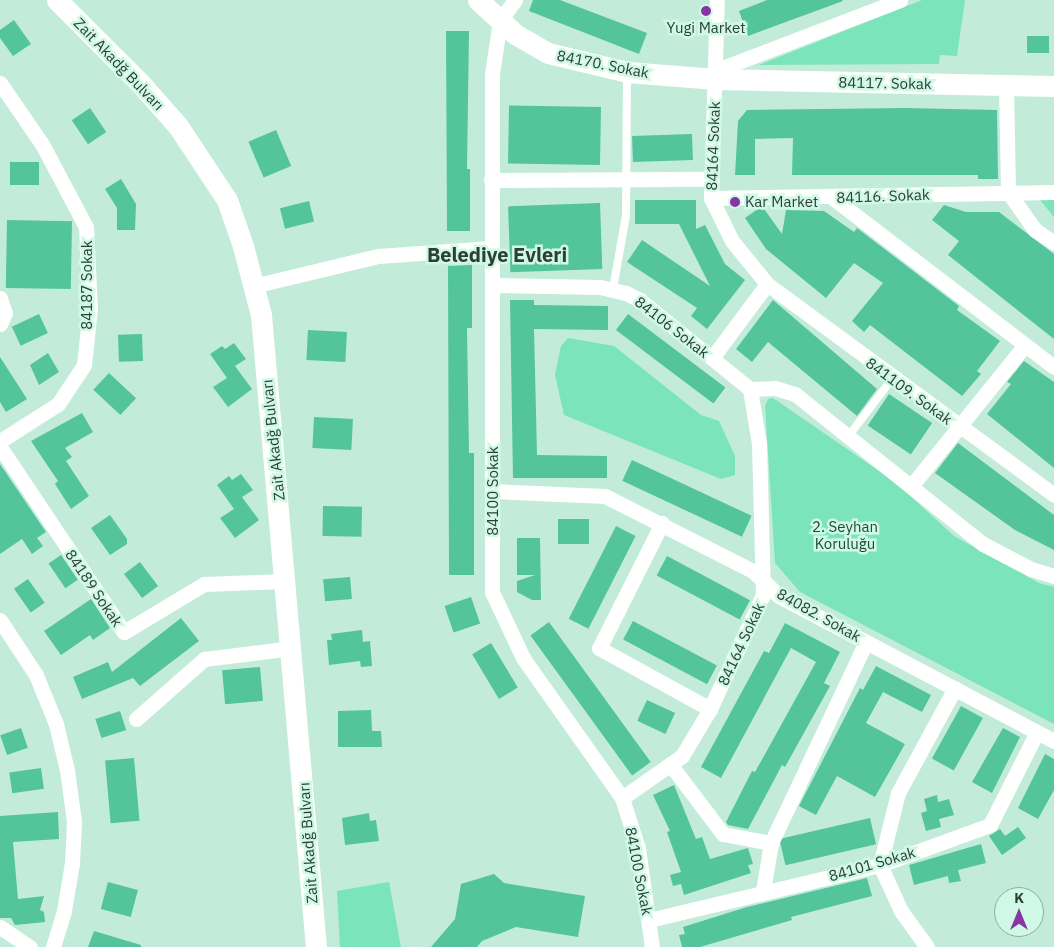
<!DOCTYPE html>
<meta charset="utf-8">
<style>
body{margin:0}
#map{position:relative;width:1054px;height:947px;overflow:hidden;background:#c2ecd9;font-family:"IBM Plex Sans",sans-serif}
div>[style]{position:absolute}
.green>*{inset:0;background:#7be4bb}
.building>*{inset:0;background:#53c49b;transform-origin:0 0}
.lane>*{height:8px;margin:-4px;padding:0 4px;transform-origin:4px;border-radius:4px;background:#fff}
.street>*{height:15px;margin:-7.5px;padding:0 7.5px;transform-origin:7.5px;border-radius:7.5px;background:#fff}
.secondary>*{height:21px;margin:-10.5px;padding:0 10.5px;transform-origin:10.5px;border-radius:10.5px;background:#fff}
.dots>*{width:14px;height:14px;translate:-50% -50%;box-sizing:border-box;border:2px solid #cff9e6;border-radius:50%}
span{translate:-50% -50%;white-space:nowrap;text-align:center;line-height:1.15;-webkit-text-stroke:5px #cff9e6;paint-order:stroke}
.poi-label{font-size:15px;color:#2d3e36}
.left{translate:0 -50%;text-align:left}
.street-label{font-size:15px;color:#2d3e36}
.park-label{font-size:15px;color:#1b4a39}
.district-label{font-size:20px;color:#2d3e36;font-weight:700}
.north{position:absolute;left:994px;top:887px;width:50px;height:50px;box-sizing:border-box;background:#cff9e6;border:1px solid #8eaea0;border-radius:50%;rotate:0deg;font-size:14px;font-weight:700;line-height:20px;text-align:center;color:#2d3e36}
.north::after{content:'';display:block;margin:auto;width:18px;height:22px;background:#8735a4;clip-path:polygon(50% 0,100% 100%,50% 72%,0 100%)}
</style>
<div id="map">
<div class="green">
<div style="clip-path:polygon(922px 0,965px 0,957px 56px,940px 55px,939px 64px,759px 65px)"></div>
<div style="clip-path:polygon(1035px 194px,1054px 196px,1054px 217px)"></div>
<div style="clip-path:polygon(568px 338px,614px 346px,701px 415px,719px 421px,735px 456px,735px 475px,721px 479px,564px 415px,555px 375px,561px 346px)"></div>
<div style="clip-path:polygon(773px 398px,895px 482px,954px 536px,1039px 583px,1054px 587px,1054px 724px,800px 592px,775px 563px,765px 406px,768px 399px)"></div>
<div style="clip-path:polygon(389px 882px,401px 947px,340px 947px,337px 891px)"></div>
</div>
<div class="building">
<div style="clip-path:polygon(533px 0,560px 0,647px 33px,639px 54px,529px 11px)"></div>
<div style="clip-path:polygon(767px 0,842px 0,843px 1px,748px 36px,739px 11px)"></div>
<div style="clip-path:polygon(14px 20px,31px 44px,13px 56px,0 38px,0 30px)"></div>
<div style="clip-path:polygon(446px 31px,469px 31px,467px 169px,470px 169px,470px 231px,447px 231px)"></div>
<div style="left:1027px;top:36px;width:22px;height:17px"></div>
<div style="left:601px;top:107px;width:58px;height:92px;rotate:91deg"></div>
<div style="left:90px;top:108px;width:29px;height:22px;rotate:56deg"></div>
<div style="clip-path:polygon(905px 108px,997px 110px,998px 179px,978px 179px,978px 175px,792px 175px,793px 138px,755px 139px,755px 175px,735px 175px,738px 121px,747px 110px)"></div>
<div style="left:276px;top:130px;width:39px;height:30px;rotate:67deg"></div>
<div style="left:692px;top:134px;width:26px;height:60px;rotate:88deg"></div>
<div style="left:39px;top:162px;width:23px;height:29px;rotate:90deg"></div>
<div style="clip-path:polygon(121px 179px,136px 204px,135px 230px,117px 230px,117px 208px,105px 189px)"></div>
<div style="clip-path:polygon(635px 200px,696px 200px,696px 229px,705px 225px,725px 264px,745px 280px,707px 329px,691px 316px,697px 308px,627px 262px,642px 240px,710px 286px,679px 224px,635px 224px)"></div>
<div style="left:309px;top:201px;width:21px;height:30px;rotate:76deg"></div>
<div style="left:600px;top:203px;width:66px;height:92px;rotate:88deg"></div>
<div style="clip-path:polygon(944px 205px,966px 212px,999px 212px,1054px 254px,1054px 339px,948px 255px,959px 241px,932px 220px)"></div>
<div style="clip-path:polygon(762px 206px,782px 234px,786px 210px,824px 211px,854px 232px,857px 228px,959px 306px,957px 310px,1000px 341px,977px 371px,981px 374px,962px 396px,870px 325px,864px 332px,852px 321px,883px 283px,854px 263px,826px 298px,766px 249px,745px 218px)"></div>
<div style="left:7px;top:220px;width:65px;height:68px;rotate:1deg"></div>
<div style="clip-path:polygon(472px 265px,472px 328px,467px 328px,469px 453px,474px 453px,474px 575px,449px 575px,448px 266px)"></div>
<div style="clip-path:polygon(510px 300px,534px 300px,534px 305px,608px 306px,608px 330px,534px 329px,537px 455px,607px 456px,607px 478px,513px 478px)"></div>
<div style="clip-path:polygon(773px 300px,877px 389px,857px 416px,768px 342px,752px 362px,736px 349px)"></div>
<div style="left:39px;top:314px;width:21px;height:30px;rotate:65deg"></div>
<div style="left:628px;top:314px;width:122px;height:20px;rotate:37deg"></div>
<div style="left:308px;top:330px;width:39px;height:30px;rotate:3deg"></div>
<div style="left:142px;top:334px;width:27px;height:24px;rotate:88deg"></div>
<div style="clip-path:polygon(234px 343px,246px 359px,235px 366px,252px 389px,228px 407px,213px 387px,227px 378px,210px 354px,222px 346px,225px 349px)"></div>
<div style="clip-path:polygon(48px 353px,59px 372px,39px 385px,30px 365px)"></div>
<div style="clip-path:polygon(0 357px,27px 399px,6px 412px,0 402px)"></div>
<div style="clip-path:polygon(1024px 361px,1054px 382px,1054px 468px,987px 414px,1011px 384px,1007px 382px)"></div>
<div style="left:109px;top:373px;width:37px;height:23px;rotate:43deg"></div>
<div style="left:889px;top:394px;width:52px;height:38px;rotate:34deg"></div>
<div style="clip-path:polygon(82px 413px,93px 432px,65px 448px,72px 457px,66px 461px,89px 496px,71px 509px,55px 484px,58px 481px,31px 441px)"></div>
<div style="left:314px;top:417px;width:39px;height:31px;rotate:3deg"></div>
<div style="clip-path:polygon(958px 443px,1054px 515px,1054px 550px,1015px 530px,935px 473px)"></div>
<div style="left:632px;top:460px;width:132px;height:23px;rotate:25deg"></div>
<div style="clip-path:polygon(0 464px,46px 532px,37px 538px,43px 546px,32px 554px,22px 539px,0 554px)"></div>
<div style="clip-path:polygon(241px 474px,253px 490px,242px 497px,259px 520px,235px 538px,220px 518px,234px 509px,217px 485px,229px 476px,232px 480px)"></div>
<div style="left:323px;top:506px;width:39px;height:30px;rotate:1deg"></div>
<div style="clip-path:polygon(110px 515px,127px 539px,127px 544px,110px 555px,91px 528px)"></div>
<div style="left:558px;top:519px;width:31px;height:25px"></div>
<div style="left:616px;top:526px;width:22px;height:104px;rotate:27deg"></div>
<div style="clip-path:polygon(517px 538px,540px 538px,541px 600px,532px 600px,517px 592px,517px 581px,535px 575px,517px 575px)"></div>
<div style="left:61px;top:555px;width:30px;height:15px;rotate:56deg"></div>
<div style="left:667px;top:556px;width:94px;height:22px;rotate:28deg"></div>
<div style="left:140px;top:562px;width:30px;height:20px;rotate:53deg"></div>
<div style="left:350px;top:577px;width:22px;height:27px;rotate:85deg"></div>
<div style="left:28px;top:579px;width:29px;height:17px;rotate:55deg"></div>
<div style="left:471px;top:597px;width:28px;height:28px;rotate:71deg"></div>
<div style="clip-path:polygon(91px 599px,110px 628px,93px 640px,90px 635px,61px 655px,44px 631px)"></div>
<div style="clip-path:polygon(181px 618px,199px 641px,140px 686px,133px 678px,82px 699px,73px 677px,108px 662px,112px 672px)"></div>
<div style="left:633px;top:621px;width:95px;height:21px;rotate:28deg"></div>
<div style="left:549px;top:622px;width:173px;height:23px;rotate:54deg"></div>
<div style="clip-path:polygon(785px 623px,840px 652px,824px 683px,830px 686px,785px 767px,782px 765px,748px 829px,728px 825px,726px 822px,752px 771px,755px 772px,816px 662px,791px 648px,721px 778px,701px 767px,764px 651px,769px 653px)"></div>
<div style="clip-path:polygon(362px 630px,363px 642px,370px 641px,372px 666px,361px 667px,360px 661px,329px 665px,327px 640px,332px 640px,331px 634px)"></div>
<div style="left:491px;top:643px;width:52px;height:22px;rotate:59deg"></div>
<div style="clip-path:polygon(876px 666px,931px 695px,922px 712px,883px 692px,866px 723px,905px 744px,875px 797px,837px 776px,816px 815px,799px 806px,860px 688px,863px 690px)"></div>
<div style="left:260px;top:667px;width:34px;height:38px;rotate:85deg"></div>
<div style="left:647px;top:700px;width:31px;height:23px;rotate:25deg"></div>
<div style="left:961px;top:706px;width:25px;height:60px;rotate:29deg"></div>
<div style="clip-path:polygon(371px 710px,372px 731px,381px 731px,382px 747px,338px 747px,338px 711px)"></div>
<div style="left:120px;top:711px;width:20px;height:26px;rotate:72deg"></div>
<div style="left:21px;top:728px;width:21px;height:22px;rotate:71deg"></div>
<div style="clip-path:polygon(1003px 728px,1020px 737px,992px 793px,972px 782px)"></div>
<div style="clip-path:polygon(1045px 754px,1054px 759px,1054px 790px,1038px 819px,1018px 808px)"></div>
<div style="left:134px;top:758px;width:63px;height:29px;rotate:85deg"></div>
<div style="left:41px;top:768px;width:21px;height:32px;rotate:82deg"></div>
<div style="clip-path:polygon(674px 785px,696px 839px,702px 837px,710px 859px,748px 848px,753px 864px,748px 865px,751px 873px,684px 895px,681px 884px,673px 886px,670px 875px,681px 872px,667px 832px,670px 831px,653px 795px)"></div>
<div style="clip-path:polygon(937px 795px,938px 802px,949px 799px,954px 815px,939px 819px,941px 827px,926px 831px,921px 813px,927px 811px,924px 799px)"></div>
<div style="clip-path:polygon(58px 812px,59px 839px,13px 842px,18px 899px,44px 896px,40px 910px,44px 912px,45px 922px,15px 925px,11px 918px,0 918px,0 816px)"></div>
<div style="clip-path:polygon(369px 813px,370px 821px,376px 820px,379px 841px,345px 845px,342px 818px)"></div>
<div style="left:870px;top:818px;width:27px;height:93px;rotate:77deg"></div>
<div style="clip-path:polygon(1018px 827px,1026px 838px,1002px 855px,989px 836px,1000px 829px,1005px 836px)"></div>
<div style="clip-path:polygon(981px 844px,986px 863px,958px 870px,961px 881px,949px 883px,948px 876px,914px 885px,909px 865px)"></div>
<div style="clip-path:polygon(494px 874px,504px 883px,585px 896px,578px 937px,516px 927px,482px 941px,477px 947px,431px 947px,455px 919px,461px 884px)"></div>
<div style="clip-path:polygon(867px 878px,872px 896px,791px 917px,792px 920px,700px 947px,682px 947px,679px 935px,685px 934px,683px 927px,747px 907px)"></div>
<div style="left:108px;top:882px;width:31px;height:28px;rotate:15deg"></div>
<div style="clip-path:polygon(94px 931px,141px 945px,141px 947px,88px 947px)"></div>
</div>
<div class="lane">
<div style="left:613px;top:289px;width:75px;rotate:-80deg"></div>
<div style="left:626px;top:215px;width:141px;rotate:-89.6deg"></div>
<div style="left:847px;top:438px;width:74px;rotate:-52.7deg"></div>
</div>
<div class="street">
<div style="left:515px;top:0;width:25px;rotate:127deg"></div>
<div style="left:500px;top:20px;width:55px;rotate:98.4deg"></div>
<div style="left:492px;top:74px;width:518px;rotate:90deg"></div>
<div style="left:492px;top:592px;width:73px;rotate:64.8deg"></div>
<div style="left:523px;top:658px;width:171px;rotate:54.7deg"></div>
<div style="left:622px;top:798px;width:52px;rotate:72.3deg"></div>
<div style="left:638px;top:848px;width:100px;rotate:82deg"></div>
<div style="left:717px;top:70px;width:196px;rotate:-20.9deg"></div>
<div style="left:0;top:83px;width:74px;rotate:55.5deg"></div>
<div style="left:42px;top:144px;width:94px;rotate:62.1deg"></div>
<div style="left:86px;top:227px;width:81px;rotate:87.2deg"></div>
<div style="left:90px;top:308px;width:57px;rotate:96deg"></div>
<div style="left:84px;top:365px;width:47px;rotate:123.7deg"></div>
<div style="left:58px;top:404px;width:69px;rotate:147.5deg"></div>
<div style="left:1006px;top:86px;width:106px;rotate:88.9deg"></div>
<div style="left:1008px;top:192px;width:47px;rotate:54.6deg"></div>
<div style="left:1035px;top:230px;width:23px;rotate:34deg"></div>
<div style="left:491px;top:180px;width:220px;rotate:-0.3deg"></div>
<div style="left:711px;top:198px;width:343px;rotate:-1deg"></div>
<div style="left:833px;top:198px;width:278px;rotate:37.4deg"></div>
<div style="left:767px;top:284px;width:356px;rotate:36.3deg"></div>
<div style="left:493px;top:285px;width:107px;rotate:1.1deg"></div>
<div style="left:600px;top:287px;width:27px;rotate:13deg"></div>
<div style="left:626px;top:293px;width:16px;rotate:27deg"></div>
<div style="left:640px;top:300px;width:141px;rotate:39deg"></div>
<div style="left:253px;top:286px;width:129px;rotate:-13.5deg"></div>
<div style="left:378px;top:256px;width:114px;rotate:-4deg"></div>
<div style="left:0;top:298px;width:16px;rotate:72deg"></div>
<div style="left:5px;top:313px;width:12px;rotate:114deg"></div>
<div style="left:712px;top:358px;width:92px;rotate:-53.4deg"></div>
<div style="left:767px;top:284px;width:55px;rotate:-129.1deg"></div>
<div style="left:732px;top:241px;width:48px;rotate:-116deg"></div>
<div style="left:711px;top:198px;width:198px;rotate:-88.3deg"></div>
<div style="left:750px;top:389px;width:25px;rotate:-2deg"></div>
<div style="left:775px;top:388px;width:21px;rotate:17deg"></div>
<div style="left:795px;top:394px;width:241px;rotate:38.6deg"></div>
<div style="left:983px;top:544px;width:54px;rotate:27.5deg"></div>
<div style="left:1031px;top:569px;width:24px;rotate:17deg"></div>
<div style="left:0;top:447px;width:223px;rotate:56.2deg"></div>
<div style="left:124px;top:632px;width:93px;rotate:-31deg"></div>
<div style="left:204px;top:584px;width:82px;rotate:-2.1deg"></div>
<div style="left:912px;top:485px;width:180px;rotate:-51.1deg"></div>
<div style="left:493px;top:491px;width:112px;rotate:2.6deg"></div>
<div style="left:605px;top:496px;width:166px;rotate:26.9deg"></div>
<div style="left:753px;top:571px;width:36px;rotate:44deg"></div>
<div style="left:779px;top:596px;width:311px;rotate:27.8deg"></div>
<div style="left:662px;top:523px;width:140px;rotate:116.7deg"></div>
<div style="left:599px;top:648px;width:127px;rotate:28.8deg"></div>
<div style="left:0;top:620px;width:66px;rotate:56.8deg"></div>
<div style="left:36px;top:675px;width:53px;rotate:67.8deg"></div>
<div style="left:56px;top:724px;width:47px;rotate:76.6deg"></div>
<div style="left:67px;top:770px;width:52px;rotate:82.3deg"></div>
<div style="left:74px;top:822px;width:41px;rotate:92.8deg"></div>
<div style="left:72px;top:863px;width:49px;rotate:99.5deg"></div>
<div style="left:64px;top:911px;width:38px;rotate:107deg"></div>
<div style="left:136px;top:719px;width:91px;rotate:-41.4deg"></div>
<div style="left:204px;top:659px;width:89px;rotate:-7.1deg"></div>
<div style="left:670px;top:764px;width:88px;rotate:52.9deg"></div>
<div style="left:723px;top:834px;width:49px;rotate:10.6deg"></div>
<div style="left:622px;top:798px;width:73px;rotate:-35deg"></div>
<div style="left:682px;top:756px;width:55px;rotate:-59.2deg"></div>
<div style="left:710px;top:709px;width:126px;rotate:-65.1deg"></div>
<div style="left:763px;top:595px;width:151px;rotate:-91.5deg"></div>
<div style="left:759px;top:444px;width:56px;rotate:-99.3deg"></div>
<div style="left:763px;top:891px;width:49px;rotate:-80.5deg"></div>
<div style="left:771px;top:843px;width:222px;rotate:-64.7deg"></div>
<div style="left:649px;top:920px;width:237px;rotate:-13.4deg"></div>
<div style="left:880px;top:865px;width:117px;rotate:-20deg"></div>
<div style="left:990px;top:825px;width:104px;rotate:-63.2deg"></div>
<div style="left:0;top:927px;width:36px;rotate:34deg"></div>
<div style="left:927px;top:947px;width:44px;rotate:-125.8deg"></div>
<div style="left:901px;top:911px;width:51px;rotate:-114.5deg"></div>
<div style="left:880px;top:865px;width:74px;rotate:-76deg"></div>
<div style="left:898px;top:793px;width:119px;rotate:-61.5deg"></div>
</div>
<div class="secondary">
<div style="left:57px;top:0;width:117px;rotate:45deg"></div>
<div style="left:140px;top:83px;width:57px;rotate:48.5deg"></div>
<div style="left:178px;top:126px;width:89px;rotate:56.5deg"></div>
<div style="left:227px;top:200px;width:49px;rotate:70.8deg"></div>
<div style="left:243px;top:246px;width:71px;rotate:75.4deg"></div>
<div style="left:261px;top:315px;width:634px;rotate:85.03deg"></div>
<div style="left:478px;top:0;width:50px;rotate:42.6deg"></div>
<div style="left:515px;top:34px;width:38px;rotate:30deg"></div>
<div style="left:548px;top:53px;width:81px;rotate:13.5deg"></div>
<div style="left:627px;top:72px;width:89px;rotate:4.5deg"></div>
<div style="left:716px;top:79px;width:338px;rotate:1.2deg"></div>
</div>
<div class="dots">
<div style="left:706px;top:11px;background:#8735a4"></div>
<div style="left:735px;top:202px;background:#8735a4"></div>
</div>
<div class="poi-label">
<span style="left:706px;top:28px">Yugi Market</span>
<span class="left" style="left:745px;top:202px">Kar Market</span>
</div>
<div class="street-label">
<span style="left:119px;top:64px;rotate:46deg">Zait Akadğ Bulvarı</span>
<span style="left:603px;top:64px;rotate:11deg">84170. Sokak</span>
<span style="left:885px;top:83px;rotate:1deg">84117. Sokak</span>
<span style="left:713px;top:146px;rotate:-88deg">84164 Sokak</span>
<span style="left:883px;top:196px;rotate:-2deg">84116. Sokak</span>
<span style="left:87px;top:285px;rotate:-90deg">84187 Sokak</span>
<span style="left:672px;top:327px;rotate:38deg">84106 Sokak</span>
<span style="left:909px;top:391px;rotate:36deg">841109. Sokak</span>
<span style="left:273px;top:440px;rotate:-96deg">Zait Akadğ Bulvarı</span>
<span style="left:493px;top:491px;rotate:-90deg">84100 Sokak</span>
<span style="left:94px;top:588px;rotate:56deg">84189 Sokak</span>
<span style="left:819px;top:615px;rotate:29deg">84082. Sokak</span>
<span style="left:741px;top:644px;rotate:-65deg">84164 Sokak</span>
<span style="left:308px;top:843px;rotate:-94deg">Zait Akadğ Bulvarı</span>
<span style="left:872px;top:864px;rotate:-16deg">84101 Sokak</span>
<span style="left:639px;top:871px;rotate:79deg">84100 Sokak</span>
</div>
<div class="park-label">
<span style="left:845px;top:535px">2. Seyhan<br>Koruluğu</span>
</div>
<div class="district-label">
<span style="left:497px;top:254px">Belediye Evleri</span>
</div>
<div class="north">K</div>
</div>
